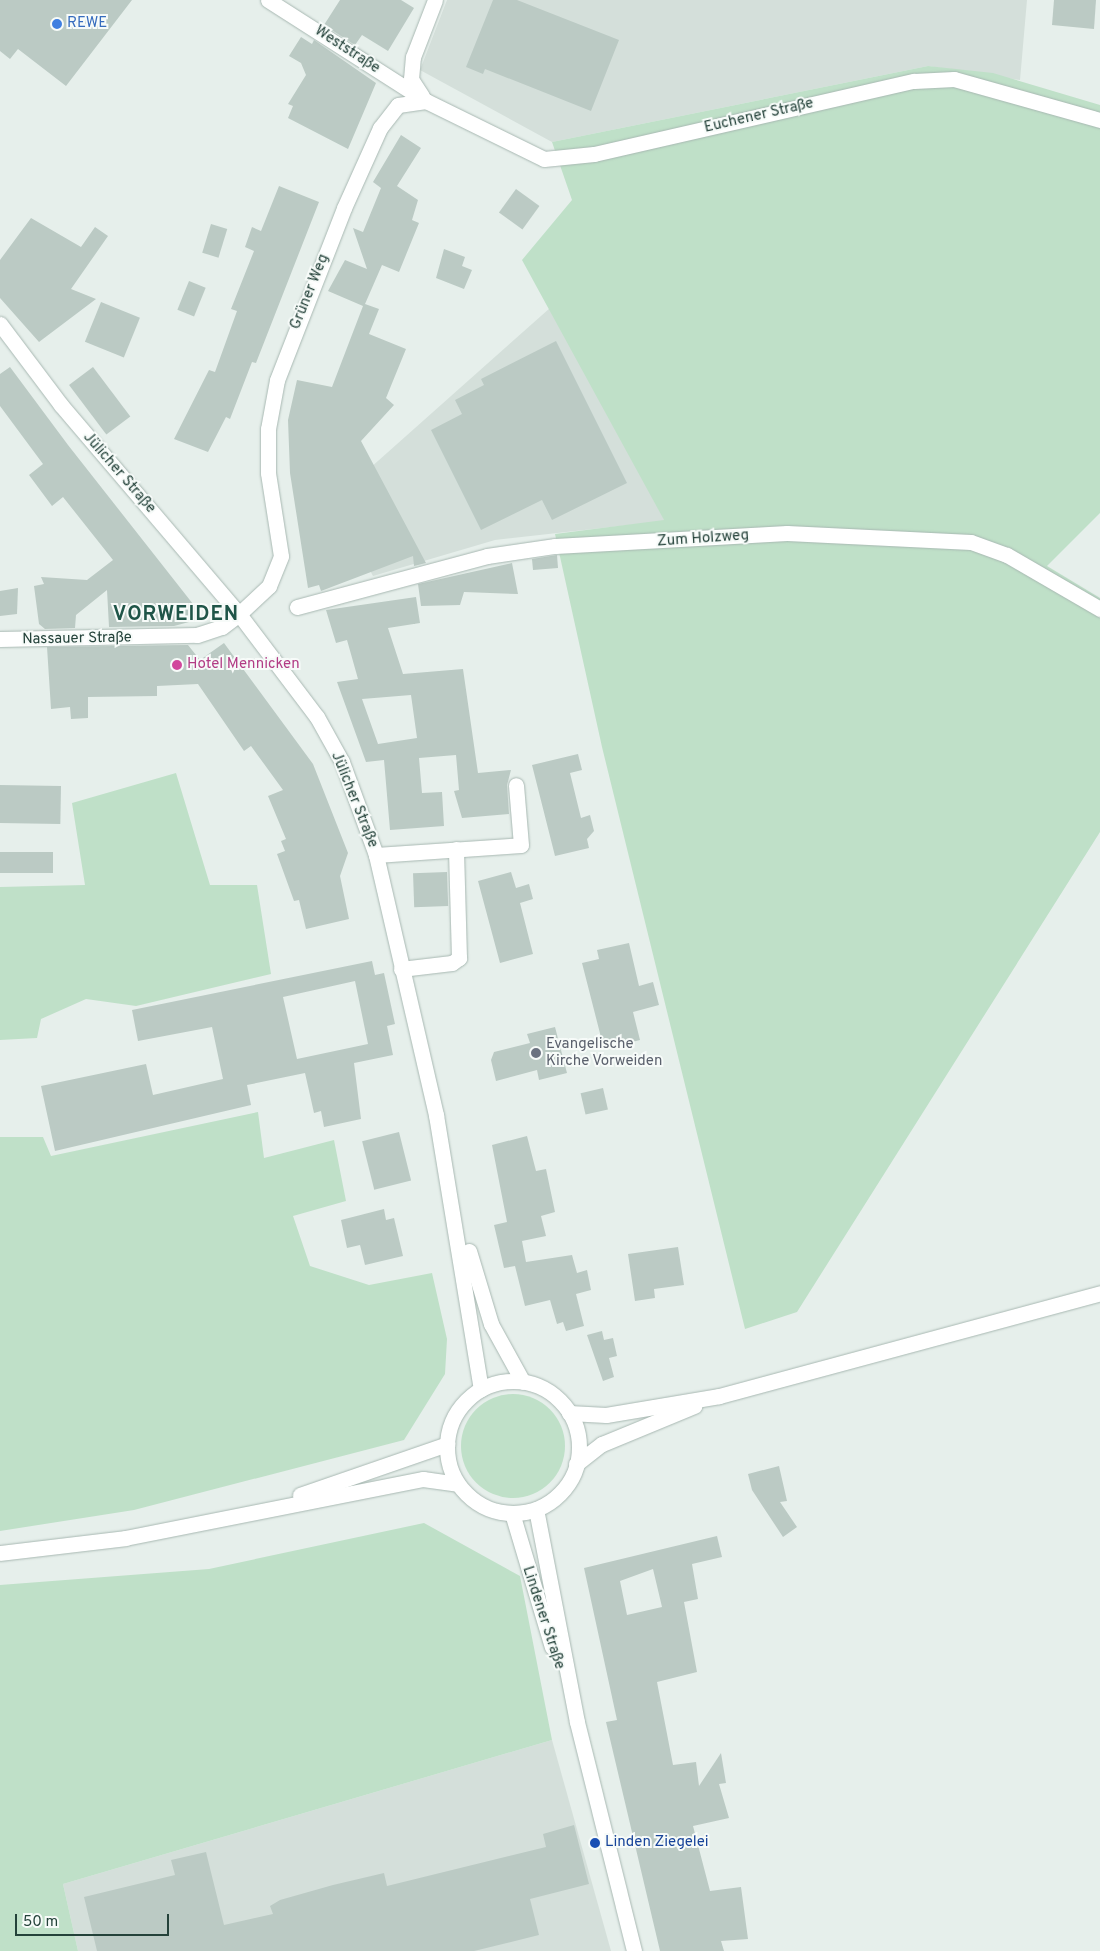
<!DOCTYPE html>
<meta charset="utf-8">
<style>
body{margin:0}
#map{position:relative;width:1100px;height:1951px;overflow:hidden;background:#e6efeb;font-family:Overpass,sans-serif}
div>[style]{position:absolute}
.built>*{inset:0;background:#d4dfda}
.green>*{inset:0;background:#bfe0c8}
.round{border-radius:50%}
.building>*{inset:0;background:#bbcac4;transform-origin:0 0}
.roads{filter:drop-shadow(0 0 1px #a8b8b2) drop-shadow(0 0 1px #a8b8b2)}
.street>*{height:15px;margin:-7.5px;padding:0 7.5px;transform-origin:7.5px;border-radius:7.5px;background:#fff}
.secondary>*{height:15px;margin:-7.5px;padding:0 7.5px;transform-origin:7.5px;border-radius:7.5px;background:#fff}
.secondary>.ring{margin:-7.5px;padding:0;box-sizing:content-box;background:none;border:15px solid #fff;border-radius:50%}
.dots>*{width:14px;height:14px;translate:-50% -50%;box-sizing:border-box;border:2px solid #f7fbf9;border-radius:50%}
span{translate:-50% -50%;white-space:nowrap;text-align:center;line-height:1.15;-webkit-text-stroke:4px #f7fbf9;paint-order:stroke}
.shop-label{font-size:15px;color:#366cbe}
.left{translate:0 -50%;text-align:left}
.street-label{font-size:15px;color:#24423a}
.hotel-label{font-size:15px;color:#b23c85}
.worship-label{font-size:15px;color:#5b616d}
.transit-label{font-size:15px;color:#164399}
.district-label{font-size:20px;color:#1f5548;font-weight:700;letter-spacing:1px}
.scale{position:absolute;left:15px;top:1914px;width:154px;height:22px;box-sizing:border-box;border:2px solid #24423a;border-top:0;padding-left:6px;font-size:15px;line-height:18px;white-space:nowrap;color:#24423a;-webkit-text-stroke:4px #f7fbf9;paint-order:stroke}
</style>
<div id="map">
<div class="built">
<div style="clip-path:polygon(447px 0,1027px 0,1020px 80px,928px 66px,552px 142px,420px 70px)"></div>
<div style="clip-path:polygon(550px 308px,665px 521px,495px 540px,373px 576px,333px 501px)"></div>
<div style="clip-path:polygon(552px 1740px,611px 1951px,78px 1951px,63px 1884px)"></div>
</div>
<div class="green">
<div style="clip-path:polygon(928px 66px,993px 73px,1100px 105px,1100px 513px,1047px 566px,1100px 598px,1100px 832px,797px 1312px,745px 1329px,602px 747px,555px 534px,664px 520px,522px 260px,572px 200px,552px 142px)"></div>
<div style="clip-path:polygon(176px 773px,210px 885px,257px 885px,271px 974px,136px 1006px,86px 999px,41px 1019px,37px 1038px,0 1040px,0 887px,85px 885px,72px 803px)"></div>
<div style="clip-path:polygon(258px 1112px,264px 1158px,334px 1140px,346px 1201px,293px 1216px,310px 1266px,369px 1285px,432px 1273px,447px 1339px,445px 1374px,404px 1440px,134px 1510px,0 1531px,0 1137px,43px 1137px,51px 1156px)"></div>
<div class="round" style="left:461px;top:1394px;width:104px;height:104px"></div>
<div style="clip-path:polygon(424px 1523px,520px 1576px,552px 1740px,63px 1884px,78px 1951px,0 1951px,0 1585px,209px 1569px)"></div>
</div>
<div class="building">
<div style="clip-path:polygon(0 0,132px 0,66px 86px,18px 49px,10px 59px,0 51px)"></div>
<div style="clip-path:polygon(340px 0,401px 0,414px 8px,388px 51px,362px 35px,355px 45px,324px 25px)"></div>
<div style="clip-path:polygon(493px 0,517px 0,619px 40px,591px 111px,485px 69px,483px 74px,466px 67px)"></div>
<div style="clip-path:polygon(1054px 0,1096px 0,1094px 29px,1052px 25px)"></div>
<div style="clip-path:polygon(301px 37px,312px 44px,314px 40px,376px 83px,348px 149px,288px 118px,293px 106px,288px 104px,306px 75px,301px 63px,289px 56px)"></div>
<div style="clip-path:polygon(401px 135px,421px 148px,397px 186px,418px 200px,412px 220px,419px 223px,399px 272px,382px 265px,365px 304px,379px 309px,369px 334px,406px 349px,386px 398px,394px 405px,361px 441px,426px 563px,414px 566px,413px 556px,321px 591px,319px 585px,308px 588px,290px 473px,288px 420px,297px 380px,332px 387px,363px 306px,328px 291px,345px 260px,367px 269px,353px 228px,363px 232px,381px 188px,373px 182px)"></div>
<div style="clip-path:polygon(279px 186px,319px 202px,256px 363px,252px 362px,230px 419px,226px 417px,208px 452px,174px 439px,209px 370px,215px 372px,237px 311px,231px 309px,254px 251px,245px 247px,252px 227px,261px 231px)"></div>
<div style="left:516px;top:189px;width:29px;height:29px;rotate:36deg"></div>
<div style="clip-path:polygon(31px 218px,81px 247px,95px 227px,108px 236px,71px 289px,96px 299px,39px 342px,0 298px,0 260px)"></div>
<div style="left:211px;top:224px;width:17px;height:30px;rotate:17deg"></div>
<div style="clip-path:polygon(444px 249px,465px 257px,462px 266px,472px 270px,464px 289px,436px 278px)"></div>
<div style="left:189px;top:281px;width:18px;height:31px;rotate:22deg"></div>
<div style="left:101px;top:302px;width:42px;height:43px;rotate:22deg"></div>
<div style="clip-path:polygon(556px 341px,627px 483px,552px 520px,542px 500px,481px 530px,431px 430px,462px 414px,455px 400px,484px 385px,481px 379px)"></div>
<div style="clip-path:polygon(10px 367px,68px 445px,204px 618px,174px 626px,109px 627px,107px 590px,76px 615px,75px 628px,45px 629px,39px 624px,34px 586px,44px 584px,41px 577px,87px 580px,113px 560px,63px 497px,52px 506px,29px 475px,43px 464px,0 406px,0 374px)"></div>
<div style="left:93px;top:367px;width:62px;height:30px;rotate:53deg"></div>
<div style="clip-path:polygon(557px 555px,558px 568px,533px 570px,532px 559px)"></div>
<div style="clip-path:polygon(512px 563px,518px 594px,464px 592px,460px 605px,421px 606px,418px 584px)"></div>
<div style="clip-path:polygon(18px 588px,17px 614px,0 616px,0 591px)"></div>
<div style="clip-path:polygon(evenodd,416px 597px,420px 623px,388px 628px,403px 674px,463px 669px,478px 773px,511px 770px,507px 785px,509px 814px,462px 818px,454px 791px,459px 790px,456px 755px,419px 758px,422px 793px,442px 792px,444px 826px,390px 830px,384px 760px,366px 762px,337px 682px,358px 679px,347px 640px,336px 643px,326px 610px,416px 597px,411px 695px,417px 738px,378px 744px,362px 699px,411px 695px)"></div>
<div style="clip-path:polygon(224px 643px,313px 764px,348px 853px,340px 876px,349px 919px,306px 929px,299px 900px,294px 901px,277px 854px,285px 851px,281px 841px,286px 839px,268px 796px,283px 790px,251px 746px,244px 751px,198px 684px,157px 686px,157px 696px,88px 697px,88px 718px,71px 719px,70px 707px,51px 709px,47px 647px,188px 645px,200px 660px)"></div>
<div style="clip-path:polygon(578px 754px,582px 770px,570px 773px,581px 818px,590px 815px,594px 831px,587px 839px,589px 848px,555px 856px,532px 765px)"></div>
<div style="left:0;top:785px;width:61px;height:38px;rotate:1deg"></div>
<div style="left:53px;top:852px;width:21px;height:53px;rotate:90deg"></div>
<div style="left:447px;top:872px;width:34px;height:34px;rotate:88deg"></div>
<div style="clip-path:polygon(511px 872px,516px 888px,529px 884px,533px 899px,520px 903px,533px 954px,500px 963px,478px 881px)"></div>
<div style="clip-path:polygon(629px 943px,639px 986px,653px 982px,659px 1005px,633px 1012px,640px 1040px,604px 1049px,582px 963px,599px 959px,597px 950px)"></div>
<div style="clip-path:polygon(evenodd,372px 961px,375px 975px,384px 973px,395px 1024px,387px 1026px,393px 1055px,354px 1063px,361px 1119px,324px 1127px,321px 1111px,314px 1113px,305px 1073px,247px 1085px,251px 1105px,55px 1151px,41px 1086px,146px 1064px,153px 1095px,223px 1079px,212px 1027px,138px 1041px,132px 1010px,372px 961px,355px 981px,368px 1044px,297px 1059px,283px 997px,355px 981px)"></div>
<div style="clip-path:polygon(555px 1027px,567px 1073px,539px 1080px,537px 1070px,496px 1081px,491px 1060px,494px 1052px,530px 1043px,527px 1034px)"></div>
<div style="left:603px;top:1088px;width:22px;height:23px;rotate:77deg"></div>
<div style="left:399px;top:1132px;width:50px;height:38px;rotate:76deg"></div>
<div style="clip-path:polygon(527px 1136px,536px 1171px,546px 1169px,555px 1212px,541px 1216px,546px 1236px,522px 1241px,526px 1262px,572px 1255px,577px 1273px,587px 1270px,591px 1290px,576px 1294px,584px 1326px,566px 1331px,563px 1322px,557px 1324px,550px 1300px,525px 1306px,515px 1266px,504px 1268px,494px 1225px,507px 1222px,492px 1145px)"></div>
<div style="clip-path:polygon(384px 1209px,386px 1220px,394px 1218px,403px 1256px,365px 1265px,360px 1245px,347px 1248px,341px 1220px)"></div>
<div style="clip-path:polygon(678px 1247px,684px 1285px,654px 1289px,655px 1298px,635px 1301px,628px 1254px)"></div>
<div style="clip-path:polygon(602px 1331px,604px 1340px,613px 1338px,617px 1356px,609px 1358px,614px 1377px,603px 1381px,587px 1335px)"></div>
<div style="clip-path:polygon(779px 1466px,787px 1501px,780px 1502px,797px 1527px,783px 1537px,752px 1490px,748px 1474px)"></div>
<div style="clip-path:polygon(evenodd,717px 1536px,722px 1557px,692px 1564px,698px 1599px,684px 1602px,697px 1672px,657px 1682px,673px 1765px,696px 1762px,699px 1786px,721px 1753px,726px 1783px,719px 1784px,729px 1818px,693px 1826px,710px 1891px,741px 1887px,748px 1939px,721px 1941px,724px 1951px,660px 1951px,606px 1722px,617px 1720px,584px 1568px,717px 1536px,653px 1569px,662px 1607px,627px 1615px,620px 1581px,653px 1569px)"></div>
<div style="clip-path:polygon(574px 1825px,589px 1884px,530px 1899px,539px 1935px,474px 1951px,97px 1951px,84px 1897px,175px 1875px,171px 1860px,206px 1852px,224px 1925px,273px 1914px,270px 1906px,280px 1900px,333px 1885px,384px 1873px,387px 1886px,546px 1847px,543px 1834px)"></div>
</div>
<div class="roads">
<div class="street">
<div style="left:268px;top:0;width:188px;rotate:32.6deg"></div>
<div style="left:422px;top:96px;width:20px;rotate:-123deg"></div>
<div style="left:411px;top:79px;width:22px;rotate:-85deg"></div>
<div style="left:413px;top:57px;width:61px;rotate:-68.9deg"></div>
<div style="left:297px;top:607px;width:197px;rotate:-15deg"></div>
<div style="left:487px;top:556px;width:69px;rotate:-8.4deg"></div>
<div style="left:555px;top:546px;width:232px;rotate:-3.2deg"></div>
<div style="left:787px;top:533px;width:184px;rotate:2.8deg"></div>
<div style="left:971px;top:542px;width:38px;rotate:20deg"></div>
<div style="left:1007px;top:555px;width:108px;rotate:30.1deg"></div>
<div style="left:0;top:639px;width:197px;rotate:-1.2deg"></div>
<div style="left:197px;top:635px;width:26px;rotate:-18deg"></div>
<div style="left:222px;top:627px;width:21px;rotate:-37deg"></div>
<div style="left:376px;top:855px;width:145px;rotate:-3.9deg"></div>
<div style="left:521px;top:845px;width:60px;rotate:-94.8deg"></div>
<div style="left:401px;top:969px;width:51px;rotate:-6.7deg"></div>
<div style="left:452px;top:963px;width:9px;rotate:-36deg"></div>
<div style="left:459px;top:958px;width:109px;rotate:-91.6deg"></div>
</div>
<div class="secondary">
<div style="left:0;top:324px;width:101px;rotate:53deg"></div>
<div style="left:61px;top:405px;width:275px;rotate:49.6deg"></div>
<div style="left:239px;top:614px;width:129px;rotate:52.9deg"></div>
<div style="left:317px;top:717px;width:51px;rotate:60.9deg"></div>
<div style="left:342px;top:762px;width:99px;rotate:69.9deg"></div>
<div style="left:376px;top:855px;width:267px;rotate:77deg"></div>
<div style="left:436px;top:1115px;width:278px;rotate:80.7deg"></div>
<div style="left:239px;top:614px;width:41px;rotate:-43deg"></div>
<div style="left:269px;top:586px;width:32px;rotate:-68deg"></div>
<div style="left:281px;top:556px;width:84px;rotate:-98.9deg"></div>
<div style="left:268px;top:473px;width:44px;rotate:-90deg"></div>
<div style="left:268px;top:429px;width:50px;rotate:-79.6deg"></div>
<div style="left:277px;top:380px;width:185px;rotate:-68.7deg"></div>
<div style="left:344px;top:208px;width:88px;rotate:-65.8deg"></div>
<div style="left:380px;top:128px;width:29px;rotate:-52deg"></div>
<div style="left:398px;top:105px;width:28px;rotate:-8deg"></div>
<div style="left:426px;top:101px;width:131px;rotate:26.2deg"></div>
<div style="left:544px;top:159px;width:50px;rotate:-5.7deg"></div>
<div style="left:594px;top:154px;width:328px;rotate:-12.9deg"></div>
<div style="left:914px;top:81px;width:40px;rotate:-2.9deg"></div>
<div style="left:954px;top:79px;width:152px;rotate:15.7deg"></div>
<div style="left:469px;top:1251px;width:76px;rotate:73.2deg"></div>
<div style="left:491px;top:1324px;width:66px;rotate:61.1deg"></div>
<div class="ring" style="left:447px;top:1381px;width:117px;height:117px"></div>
<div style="left:569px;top:1413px;width:37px;rotate:3deg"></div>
<div style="left:606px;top:1415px;width:115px;rotate:-9.5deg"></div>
<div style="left:719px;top:1396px;width:395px;rotate:-15.1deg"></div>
<div style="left:576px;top:1464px;width:33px;rotate:-38deg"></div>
<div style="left:602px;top:1444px;width:100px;rotate:-22.4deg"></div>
<div style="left:300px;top:1495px;width:156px;rotate:-19.1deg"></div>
<div style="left:536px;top:1509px;width:217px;rotate:79.1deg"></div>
<div style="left:577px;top:1722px;width:236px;rotate:76deg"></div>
<div style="left:512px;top:1513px;width:140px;rotate:73.4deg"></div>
<div style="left:0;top:1553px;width:126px;rotate:-6.8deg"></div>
<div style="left:125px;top:1538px;width:304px;rotate:-11.2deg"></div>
<div style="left:423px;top:1479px;width:35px;rotate:8deg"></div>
</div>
</div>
<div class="dots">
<div style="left:57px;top:24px;background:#3f7fe0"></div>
<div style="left:177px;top:665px;background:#d1479c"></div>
<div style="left:536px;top:1053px;background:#6b7280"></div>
<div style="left:595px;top:1843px;background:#1a4fb4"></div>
</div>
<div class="shop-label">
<span class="left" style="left:67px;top:24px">REWE</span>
</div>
<div class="street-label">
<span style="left:347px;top:50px;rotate:33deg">Weststraße</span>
<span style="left:759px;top:116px;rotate:-13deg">Euchener Straße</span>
<span style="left:310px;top:292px;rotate:-68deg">Grüner Weg</span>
<span style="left:119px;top:473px;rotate:49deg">Jülicher Straße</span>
<span style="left:703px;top:539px;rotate:-4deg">Zum Holzweg</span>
<span style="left:77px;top:639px;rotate:-1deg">Nassauer Straße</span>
<span style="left:354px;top:800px;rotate:68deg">Jülicher Straße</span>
<span style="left:543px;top:1618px;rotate:72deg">Lindener Straße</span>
</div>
<div class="hotel-label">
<span class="left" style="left:187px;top:665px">Hotel Mennicken</span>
</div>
<div class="worship-label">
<span class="left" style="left:546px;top:1053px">Evangelische<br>Kirche Vorweiden</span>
</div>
<div class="transit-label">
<span class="left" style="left:605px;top:1843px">Linden Ziegelei</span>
</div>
<div class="district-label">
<span style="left:176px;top:615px">VORWEIDEN</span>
</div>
<div class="scale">50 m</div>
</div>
